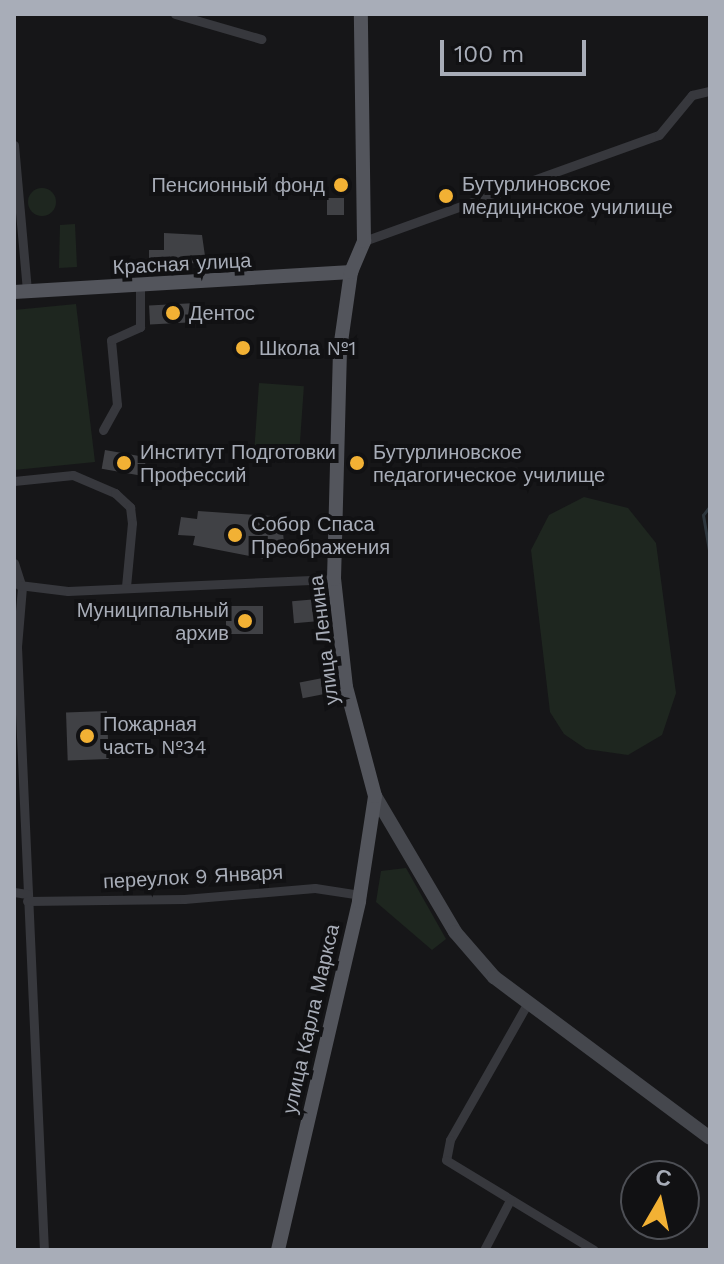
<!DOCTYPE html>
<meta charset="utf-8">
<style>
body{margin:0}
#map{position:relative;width:724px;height:1264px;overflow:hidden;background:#161618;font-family:"Work Sans",sans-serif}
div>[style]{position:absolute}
.green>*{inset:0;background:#1e261f;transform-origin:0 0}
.round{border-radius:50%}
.stream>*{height:3px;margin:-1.5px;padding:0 1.5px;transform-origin:1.5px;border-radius:1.5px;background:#2c353c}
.building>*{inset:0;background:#404145;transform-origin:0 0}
.street>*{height:9px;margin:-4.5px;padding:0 4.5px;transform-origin:4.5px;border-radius:4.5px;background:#37383d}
.secondary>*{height:14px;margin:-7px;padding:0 7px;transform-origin:7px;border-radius:7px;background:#45474d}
.primary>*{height:14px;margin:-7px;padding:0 7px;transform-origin:7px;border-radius:7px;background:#53555c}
.dots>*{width:22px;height:22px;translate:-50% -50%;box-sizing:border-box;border:4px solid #111113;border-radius:50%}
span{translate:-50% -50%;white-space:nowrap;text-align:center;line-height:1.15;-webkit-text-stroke:8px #111113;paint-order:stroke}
.poi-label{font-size:20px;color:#a8adb8}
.left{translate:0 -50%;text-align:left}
.right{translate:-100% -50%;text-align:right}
.street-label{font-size:20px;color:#a8adb8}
.frame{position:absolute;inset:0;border:16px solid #a8adb8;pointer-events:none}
.north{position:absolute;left:620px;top:1160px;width:80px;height:80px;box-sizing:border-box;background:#111113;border:2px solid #4d4f55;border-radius:50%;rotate:9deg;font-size:22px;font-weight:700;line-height:32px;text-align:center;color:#a8adb8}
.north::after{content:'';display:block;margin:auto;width:28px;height:36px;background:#f2b134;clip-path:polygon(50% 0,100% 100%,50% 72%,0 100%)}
.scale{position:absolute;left:440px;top:40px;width:146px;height:36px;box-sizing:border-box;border:4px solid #a8adb8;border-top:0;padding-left:10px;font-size:24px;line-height:28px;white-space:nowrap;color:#a8adb8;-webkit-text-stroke:6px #111113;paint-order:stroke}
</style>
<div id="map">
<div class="green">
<div class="round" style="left:28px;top:188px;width:28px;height:28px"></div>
<div style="clip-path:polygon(75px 224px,77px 267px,59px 268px,60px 225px)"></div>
<div style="clip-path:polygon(76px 304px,95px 462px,14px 470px,14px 310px)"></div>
<div style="left:259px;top:383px;width:45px;height:73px;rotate:4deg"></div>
<div style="clip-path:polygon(584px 497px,628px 508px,656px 543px,676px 693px,662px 735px,628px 755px,586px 749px,564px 734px,550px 712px,531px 550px,549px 515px)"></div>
<div style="clip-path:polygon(406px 868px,446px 939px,432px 950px,376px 902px,381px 871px)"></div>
</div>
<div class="stream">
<div style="left:710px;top:506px;width:11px;rotate:128deg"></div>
<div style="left:703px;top:515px;width:42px;rotate:80.3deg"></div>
</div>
<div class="building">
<div style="left:327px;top:198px;width:17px;height:17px"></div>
<div style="clip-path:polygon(164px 233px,202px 235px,206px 263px,149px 264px,149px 250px,164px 250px)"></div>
<div style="left:196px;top:303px;width:19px;height:47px;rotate:87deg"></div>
<div style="left:105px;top:450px;width:42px;height:19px;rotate:10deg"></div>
<div style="clip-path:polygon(198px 511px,272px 516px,282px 522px,284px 543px,265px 559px,193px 545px,195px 536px,178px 535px,181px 517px,197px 519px)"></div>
<div style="left:318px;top:599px;width:22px;height:26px;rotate:85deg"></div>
<div style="left:263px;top:606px;width:28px;height:37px;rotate:90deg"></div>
<div style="left:333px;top:676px;width:16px;height:34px;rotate:79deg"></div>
<div style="left:107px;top:711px;width:48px;height:41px;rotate:88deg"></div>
</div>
<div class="street">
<div style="left:175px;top:14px;width:90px;rotate:16.2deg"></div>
<div style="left:14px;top:145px;width:147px;rotate:84.9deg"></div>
<div style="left:364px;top:241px;width:313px;rotate:-19.8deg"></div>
<div style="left:659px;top:135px;width:52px;rotate:-50.5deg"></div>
<div style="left:692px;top:95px;width:18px;rotate:-13deg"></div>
<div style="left:103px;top:430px;width:29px;rotate:-61deg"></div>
<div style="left:117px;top:405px;width:65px;rotate:-95.3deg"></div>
<div style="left:111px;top:340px;width:32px;rotate:-24deg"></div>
<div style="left:140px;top:327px;width:40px;rotate:-90deg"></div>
<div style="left:14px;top:481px;width:59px;rotate:-5.8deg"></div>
<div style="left:73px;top:475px;width:46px;rotate:23.2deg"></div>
<div style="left:115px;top:493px;width:21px;rotate:43deg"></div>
<div style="left:130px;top:507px;width:16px;rotate:83deg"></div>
<div style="left:132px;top:523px;width:63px;rotate:95.4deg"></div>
<div style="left:14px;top:563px;width:25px;rotate:72deg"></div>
<div style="left:22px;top:587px;width:60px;rotate:94.8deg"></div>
<div style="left:17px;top:647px;width:604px;rotate:87.44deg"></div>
<div style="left:19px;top:585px;width:49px;rotate:7deg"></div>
<div style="left:68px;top:591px;width:266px;rotate:-2.6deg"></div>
<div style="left:14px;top:892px;width:13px;rotate:9deg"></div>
<div style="left:27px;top:901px;width:157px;rotate:-0.7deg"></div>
<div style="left:184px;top:899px;width:131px;rotate:-4.8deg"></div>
<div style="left:315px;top:888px;width:47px;rotate:8.7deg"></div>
<div style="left:526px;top:1006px;width:154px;rotate:119.6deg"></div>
<div style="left:450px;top:1140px;width:20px;rotate:101deg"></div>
<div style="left:446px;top:1160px;width:173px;rotate:31.3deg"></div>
<div style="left:484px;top:1250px;width:56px;rotate:-62.5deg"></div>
</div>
<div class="secondary">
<div style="left:375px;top:796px;width:158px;rotate:59.5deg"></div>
<div style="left:455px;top:932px;width:60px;rotate:49.1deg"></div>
<div style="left:494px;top:977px;width:269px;rotate:36.7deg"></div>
</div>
<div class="primary">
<div style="left:14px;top:292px;width:338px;rotate:-3.4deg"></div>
<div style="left:278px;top:1250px;width:358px;rotate:-76.9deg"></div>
<div style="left:359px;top:901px;width:106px;rotate:-81.3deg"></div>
<div style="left:375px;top:796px;width:113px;rotate:-104.9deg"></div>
<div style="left:346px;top:687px;width:109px;rotate:-96.3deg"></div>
<div style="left:334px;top:579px;width:230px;rotate:-88.5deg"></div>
<div style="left:340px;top:349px;width:78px;rotate:-81.9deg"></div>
<div style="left:351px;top:272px;width:34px;rotate:-67deg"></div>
<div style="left:364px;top:241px;width:227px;rotate:-90.8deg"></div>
</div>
<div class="dots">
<div style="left:341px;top:185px;background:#f2b134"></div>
<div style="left:446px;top:196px;background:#f2b134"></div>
<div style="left:173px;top:313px;background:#f2b134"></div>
<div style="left:243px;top:348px;background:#f2b134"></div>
<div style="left:124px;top:463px;background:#f2b134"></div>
<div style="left:357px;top:463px;background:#f2b134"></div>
<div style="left:235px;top:535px;background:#f2b134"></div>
<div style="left:245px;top:621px;background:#f2b134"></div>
<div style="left:87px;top:736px;background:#f2b134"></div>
</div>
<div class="poi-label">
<span class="left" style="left:462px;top:196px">Бутурлиновское<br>медицинское училище</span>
<span class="right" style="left:325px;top:185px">Пенсионный фонд</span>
<span class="left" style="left:189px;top:313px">Дентос</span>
<span class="left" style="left:259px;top:348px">Школа №1</span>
<span class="left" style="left:140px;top:464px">Институт Подготовки<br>Профессий</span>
<span class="left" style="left:373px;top:464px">Бутурлиновское<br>педагогическое училище</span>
<span class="left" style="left:251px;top:536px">Собор Спаса<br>Преображения</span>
<span class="right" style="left:229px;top:622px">Муниципальный<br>архив</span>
<span class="left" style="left:103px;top:736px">Пожарная<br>часть №34</span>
</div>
<div class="street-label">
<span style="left:182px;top:264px;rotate:-3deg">Красная улица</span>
<span style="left:324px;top:640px;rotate:-97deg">улица Ленина</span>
<span style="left:193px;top:877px;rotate:-3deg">переулок 9 Января</span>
<span style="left:311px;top:1019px;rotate:-77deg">улица Карла Маркса</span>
</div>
<div class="frame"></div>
<div class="north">С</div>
<div class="scale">100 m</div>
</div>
